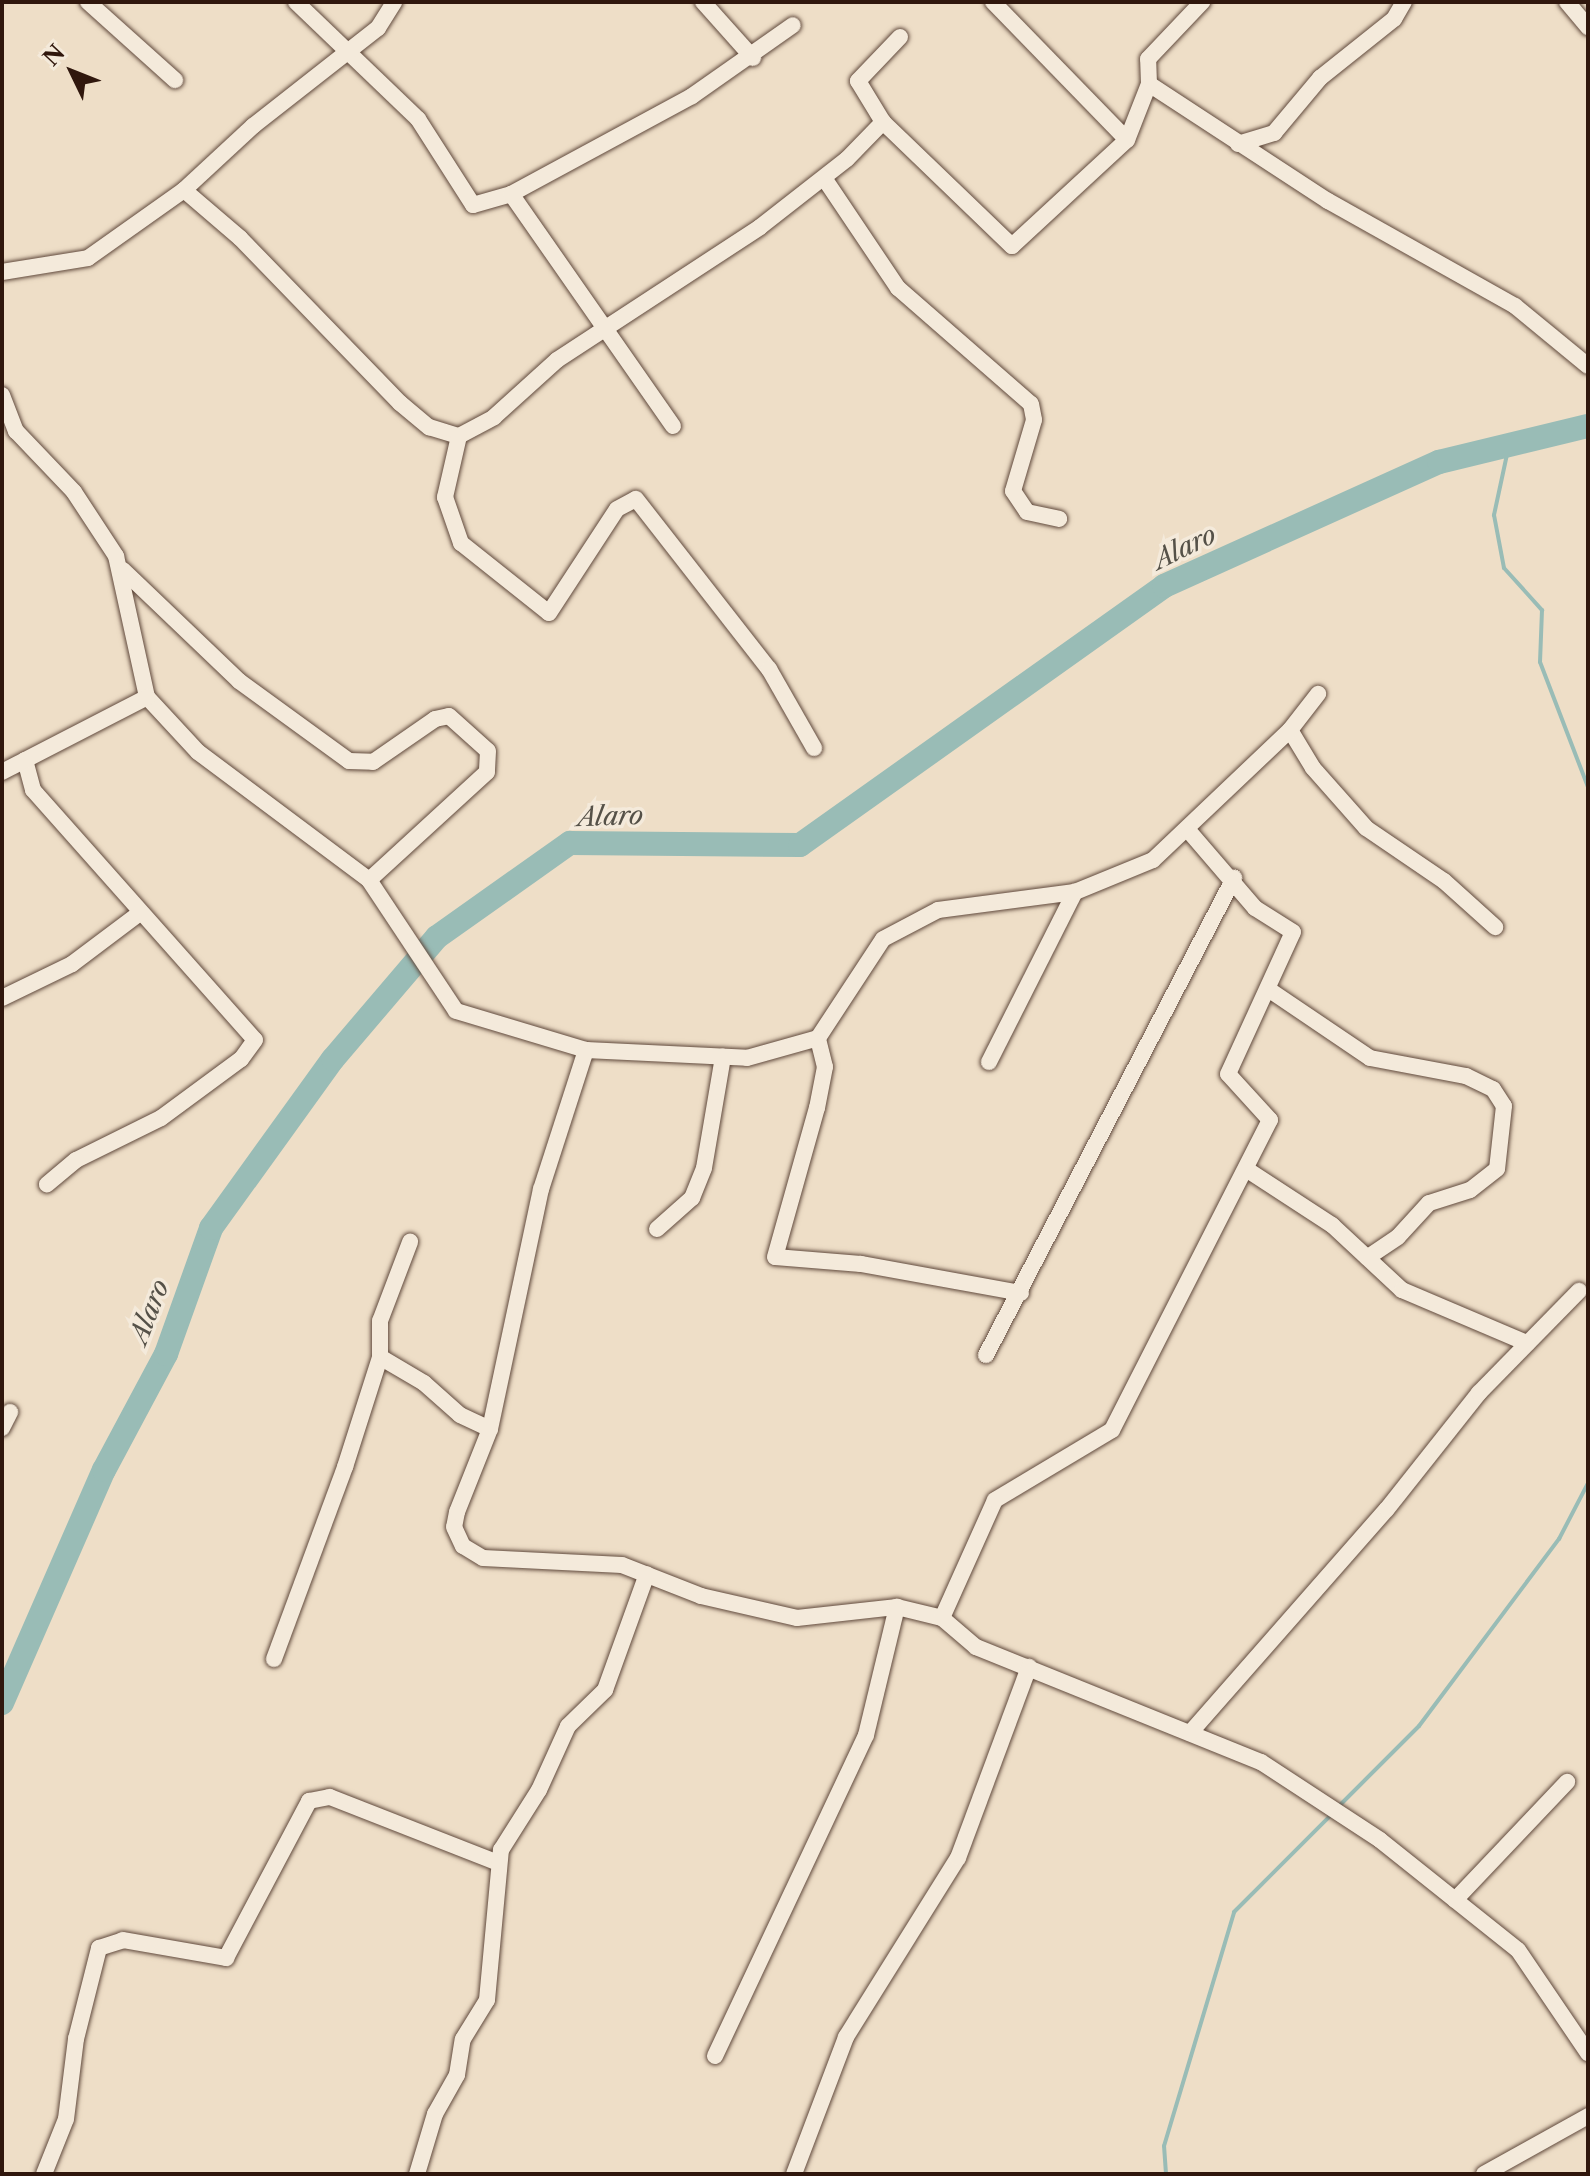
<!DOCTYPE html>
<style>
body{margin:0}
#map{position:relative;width:1590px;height:2176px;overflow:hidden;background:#eedec7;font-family:"Libre Caslon Text",serif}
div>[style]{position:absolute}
.stream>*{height:4px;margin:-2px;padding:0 2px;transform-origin:2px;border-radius:2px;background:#99bcb6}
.river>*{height:24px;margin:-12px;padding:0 12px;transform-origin:12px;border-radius:12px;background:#99bcb6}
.roads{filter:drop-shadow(0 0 2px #60493c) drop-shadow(0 0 2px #60493c)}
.minor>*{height:16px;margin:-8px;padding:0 8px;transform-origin:8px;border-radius:8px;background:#f4eadb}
span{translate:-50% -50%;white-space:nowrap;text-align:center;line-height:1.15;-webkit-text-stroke:7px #f4eadb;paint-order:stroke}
.water-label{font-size:26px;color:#555148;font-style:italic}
.frame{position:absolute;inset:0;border:4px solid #30170d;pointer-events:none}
.north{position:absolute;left:32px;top:32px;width:80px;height:80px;-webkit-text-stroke:6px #f4eadb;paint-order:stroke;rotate:313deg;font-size:22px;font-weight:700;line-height:32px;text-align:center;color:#30170d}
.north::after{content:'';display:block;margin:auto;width:28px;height:36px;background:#30170d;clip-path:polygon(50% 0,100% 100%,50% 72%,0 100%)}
</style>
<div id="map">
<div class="stream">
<div style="left:1509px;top:445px;width:72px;rotate:102.1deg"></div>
<div style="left:1494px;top:515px;width:54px;rotate:79.3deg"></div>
<div style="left:1504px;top:568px;width:57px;rotate:47.9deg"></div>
<div style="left:1542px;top:610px;width:52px;rotate:92.2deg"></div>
<div style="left:1540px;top:662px;width:134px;rotate:69deg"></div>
<div style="left:1337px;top:1808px;width:116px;rotate:-45deg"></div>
<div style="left:1419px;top:1726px;width:234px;rotate:-53.2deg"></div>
<div style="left:1559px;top:1539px;width:63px;rotate:-62.6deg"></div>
<div style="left:1166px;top:2174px;width:28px;rotate:-94deg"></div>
<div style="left:1164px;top:2146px;width:244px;rotate:-73.3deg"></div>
<div style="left:1234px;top:1912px;width:137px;rotate:-45deg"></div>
</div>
<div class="river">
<div style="left:2px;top:1703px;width:254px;rotate:-66.4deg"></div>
<div style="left:104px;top:1470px;width:132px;rotate:-61.9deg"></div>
<div style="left:166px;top:1354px;width:134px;rotate:-70.3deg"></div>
<div style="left:211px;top:1228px;width:208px;rotate:-54.2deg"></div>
<div style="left:333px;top:1059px;width:160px;rotate:-49.6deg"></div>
<div style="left:437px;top:937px;width:163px;rotate:-35.3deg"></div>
<div style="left:570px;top:843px;width:230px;rotate:0.5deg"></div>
<div style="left:800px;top:845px;width:447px;rotate:-35.4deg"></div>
<div style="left:1164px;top:586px;width:302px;rotate:-24.3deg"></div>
<div style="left:1439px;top:462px;width:153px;rotate:-13.6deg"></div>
</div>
<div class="roads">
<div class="minor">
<div style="left:88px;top:2px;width:117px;rotate:41.9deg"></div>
<div style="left:296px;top:2px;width:169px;rotate:43.8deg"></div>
<div style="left:418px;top:119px;width:102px;rotate:57.4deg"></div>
<div style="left:473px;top:205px;width:40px;rotate:-16deg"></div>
<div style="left:703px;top:2px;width:75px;rotate:48.2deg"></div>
<div style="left:993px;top:2px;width:192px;rotate:45.8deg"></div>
<div style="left:1567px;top:2px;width:33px;rotate:50deg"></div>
<div style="left:900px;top:37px;width:61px;rotate:133.7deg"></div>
<div style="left:858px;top:81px;width:48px;rotate:58.6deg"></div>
<div style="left:883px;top:122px;width:179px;rotate:43.9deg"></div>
<div style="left:1012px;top:246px;width:156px;rotate:-42.7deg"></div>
<div style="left:1127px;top:140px;width:60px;rotate:-68.6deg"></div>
<div style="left:1149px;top:84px;width:25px;rotate:-92deg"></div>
<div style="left:1148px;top:59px;width:79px;rotate:-46.5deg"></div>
<div style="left:1149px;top:84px;width:214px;rotate:33.2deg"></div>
<div style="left:1328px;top:201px;width:214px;rotate:29.3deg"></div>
<div style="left:1515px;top:306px;width:94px;rotate:39.4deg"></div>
<div style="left:1238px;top:144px;width:38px;rotate:-17deg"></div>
<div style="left:1274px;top:133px;width:72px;rotate:-50.1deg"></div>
<div style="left:1320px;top:78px;width:95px;rotate:-38.6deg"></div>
<div style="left:1394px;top:19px;width:20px;rotate:-60deg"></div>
<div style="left:824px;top:178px;width:133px;rotate:56.1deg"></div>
<div style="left:898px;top:288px;width:176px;rotate:41.1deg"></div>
<div style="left:1031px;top:404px;width:16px;rotate:79deg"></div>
<div style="left:1034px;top:420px;width:74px;rotate:106.5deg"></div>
<div style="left:1013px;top:491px;width:25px;rotate:56deg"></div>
<div style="left:1027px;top:512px;width:33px;rotate:12deg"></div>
<div style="left:184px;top:190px;width:94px;rotate:-42.8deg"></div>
<div style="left:253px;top:126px;width:159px;rotate:-38.1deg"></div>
<div style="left:378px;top:28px;width:31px;rotate:-58deg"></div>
<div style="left:2px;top:272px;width:87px;rotate:-9.2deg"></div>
<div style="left:88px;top:258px;width:118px;rotate:-35.3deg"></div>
<div style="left:184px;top:190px;width:74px;rotate:40.6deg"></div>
<div style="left:240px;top:238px;width:230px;rotate:45.9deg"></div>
<div style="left:400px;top:403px;width:38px;rotate:40deg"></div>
<div style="left:429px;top:427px;width:31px;rotate:17deg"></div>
<div style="left:459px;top:436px;width:40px;rotate:-28deg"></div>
<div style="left:494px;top:417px;width:85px;rotate:-42.1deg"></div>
<div style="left:557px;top:360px;width:243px;rotate:-33.2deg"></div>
<div style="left:760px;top:227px;width:110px;rotate:-38deg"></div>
<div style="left:847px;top:159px;width:52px;rotate:-45.8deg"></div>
<div style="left:2px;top:395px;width:39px;rotate:69deg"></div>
<div style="left:16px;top:431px;width:84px;rotate:46.4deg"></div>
<div style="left:74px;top:492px;width:77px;rotate:56.7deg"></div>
<div style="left:116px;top:556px;width:144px;rotate:77.6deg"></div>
<div style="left:147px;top:697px;width:75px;rotate:47.2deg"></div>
<div style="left:198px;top:752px;width:214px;rotate:36.8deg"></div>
<div style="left:369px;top:880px;width:157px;rotate:56.4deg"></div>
<div style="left:456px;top:1011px;width:136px;rotate:16.7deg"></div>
<div style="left:586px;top:1050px;width:146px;rotate:107.9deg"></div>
<div style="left:541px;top:1189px;width:245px;rotate:102deg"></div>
<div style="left:490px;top:1429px;width:89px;rotate:111.7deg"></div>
<div style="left:457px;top:1512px;width:15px;rotate:101deg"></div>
<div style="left:454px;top:1527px;width:21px;rotate:65deg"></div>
<div style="left:463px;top:1546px;width:23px;rotate:31deg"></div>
<div style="left:483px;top:1558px;width:139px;rotate:2.9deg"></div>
<div style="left:622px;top:1565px;width:85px;rotate:21.4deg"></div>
<div style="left:701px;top:1596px;width:98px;rotate:12.9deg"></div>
<div style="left:797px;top:1618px;width:101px;rotate:-6.3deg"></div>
<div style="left:897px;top:1607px;width:46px;rotate:13.7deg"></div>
<div style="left:942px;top:1618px;width:45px;rotate:40.5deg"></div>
<div style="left:976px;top:1647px;width:307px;rotate:22deg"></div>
<div style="left:1261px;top:1762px;width:142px;rotate:33.2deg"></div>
<div style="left:1380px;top:1840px;width:176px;rotate:38.6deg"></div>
<div style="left:1518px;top:1950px;width:125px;rotate:55.8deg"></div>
<div style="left:673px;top:426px;width:283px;rotate:-124.9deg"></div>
<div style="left:511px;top:194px;width:206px;rotate:-28.4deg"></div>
<div style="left:692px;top:96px;width:123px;rotate:-35.1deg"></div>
<div style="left:459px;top:436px;width:63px;rotate:102.9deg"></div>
<div style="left:445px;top:497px;width:49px;rotate:70.8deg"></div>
<div style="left:461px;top:543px;width:112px;rotate:38.5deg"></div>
<div style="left:549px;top:613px;width:124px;rotate:-56.8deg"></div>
<div style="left:617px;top:509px;width:21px;rotate:-28deg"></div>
<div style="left:636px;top:499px;width:216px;rotate:52deg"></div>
<div style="left:769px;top:669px;width:91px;rotate:60.3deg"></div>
<div style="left:123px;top:570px;width:161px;rotate:43.7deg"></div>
<div style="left:239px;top:681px;width:136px;rotate:36deg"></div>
<div style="left:349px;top:761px;width:24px;rotate:2deg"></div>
<div style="left:373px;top:762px;width:75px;rotate:-34.7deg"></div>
<div style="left:435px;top:719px;width:14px;rotate:-12deg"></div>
<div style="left:449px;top:716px;width:52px;rotate:41.9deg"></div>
<div style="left:488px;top:751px;width:21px;rotate:93deg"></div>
<div style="left:487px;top:772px;width:160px;rotate:137.5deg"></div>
<div style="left:1290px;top:730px;width:44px;rotate:58.8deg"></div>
<div style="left:1313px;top:768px;width:80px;rotate:48.5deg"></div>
<div style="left:1366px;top:828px;width:94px;rotate:34.2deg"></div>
<div style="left:1444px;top:881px;width:69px;rotate:42deg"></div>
<div style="left:25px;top:760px;width:31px;rotate:75deg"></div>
<div style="left:33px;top:790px;width:334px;rotate:48.4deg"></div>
<div style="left:255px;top:1040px;width:24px;rotate:126deg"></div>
<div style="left:241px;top:1059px;width:99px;rotate:143.6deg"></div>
<div style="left:161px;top:1118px;width:95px;rotate:153.7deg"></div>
<div style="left:76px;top:1160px;width:38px;rotate:140deg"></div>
<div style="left:2px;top:772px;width:163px;rotate:-27.3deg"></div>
<div style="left:1268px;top:989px;width:123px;rotate:34.1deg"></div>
<div style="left:1370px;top:1058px;width:98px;rotate:10.6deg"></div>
<div style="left:1466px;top:1076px;width:30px;rotate:26deg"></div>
<div style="left:1493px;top:1089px;width:20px;rotate:57deg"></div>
<div style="left:1504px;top:1106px;width:63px;rotate:96.3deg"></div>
<div style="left:1497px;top:1169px;width:34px;rotate:142deg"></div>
<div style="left:1470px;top:1190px;width:43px;rotate:162.4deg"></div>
<div style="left:1429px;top:1203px;width:46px;rotate:132.4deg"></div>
<div style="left:1398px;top:1237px;width:37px;rotate:146deg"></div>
<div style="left:2px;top:998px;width:78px;rotate:-25.9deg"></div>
<div style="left:72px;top:964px;width:85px;rotate:-36.9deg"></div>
<div style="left:586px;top:1050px;width:161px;rotate:2.8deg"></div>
<div style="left:747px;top:1058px;width:74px;rotate:-15.7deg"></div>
<div style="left:989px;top:1062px;width:191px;rotate:-63.2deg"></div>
<div style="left:1246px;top:1169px;width:103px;rotate:33.1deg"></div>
<div style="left:1332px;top:1225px;width:96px;rotate:42.9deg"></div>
<div style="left:1402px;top:1290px;width:136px;rotate:23deg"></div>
<div style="left:657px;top:1229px;width:47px;rotate:-41.5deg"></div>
<div style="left:692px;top:1198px;width:32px;rotate:-68deg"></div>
<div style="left:704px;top:1168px;width:113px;rotate:-80.3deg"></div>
<div style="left:1021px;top:1293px;width:163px;rotate:-169.7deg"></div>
<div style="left:861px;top:1264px;width:86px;rotate:-175.3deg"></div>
<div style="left:775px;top:1257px;width:155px;rotate:-74.3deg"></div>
<div style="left:817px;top:1108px;width:42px;rotate:-79deg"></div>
<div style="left:825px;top:1067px;width:30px;rotate:-104deg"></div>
<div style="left:818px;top:1038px;width:118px;rotate:-56.7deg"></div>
<div style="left:883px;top:939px;width:62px;rotate:-27.8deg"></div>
<div style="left:938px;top:910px;width:138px;rotate:-7.5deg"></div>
<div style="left:1075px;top:892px;width:84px;rotate:-22.3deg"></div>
<div style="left:1153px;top:860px;width:189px;rotate:-43.5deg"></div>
<div style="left:1290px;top:730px;width:46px;rotate:-52.1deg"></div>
<div style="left:986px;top:1355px;width:538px;rotate:-62.53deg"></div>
<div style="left:380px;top:1357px;width:51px;rotate:30.6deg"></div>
<div style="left:424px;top:1383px;width:48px;rotate:41.6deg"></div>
<div style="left:460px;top:1415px;width:33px;rotate:25deg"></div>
<div style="left:2px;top:1428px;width:18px;rotate:-63deg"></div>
<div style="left:942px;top:1618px;width:129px;rotate:-65.8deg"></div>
<div style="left:995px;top:1500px;width:136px;rotate:-30.9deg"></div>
<div style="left:1112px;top:1430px;width:348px;rotate:-63deg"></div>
<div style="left:1270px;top:1120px;width:62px;rotate:-132.4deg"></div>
<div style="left:1228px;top:1074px;width:156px;rotate:-65.4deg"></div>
<div style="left:1293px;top:932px;width:45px;rotate:-147.7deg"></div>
<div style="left:1255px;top:908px;width:104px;rotate:-130.7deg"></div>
<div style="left:274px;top:1659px;width:205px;rotate:-69.7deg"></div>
<div style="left:345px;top:1467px;width:115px;rotate:-72.3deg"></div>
<div style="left:380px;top:1357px;width:36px;rotate:-90deg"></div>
<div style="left:380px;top:1321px;width:85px;rotate:-69.2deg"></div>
<div style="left:1190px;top:1733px;width:298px;rotate:-48.7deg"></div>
<div style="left:1387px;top:1509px;width:148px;rotate:-51.6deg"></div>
<div style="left:1479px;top:1393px;width:143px;rotate:-45.6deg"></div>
<div style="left:1455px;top:1900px;width:163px;rotate:-46.5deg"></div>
<div style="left:715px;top:2056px;width:355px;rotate:-64.8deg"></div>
<div style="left:866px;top:1735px;width:132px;rotate:-76.4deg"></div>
<div style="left:44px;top:2174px;width:59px;rotate:-68.2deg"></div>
<div style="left:66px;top:2119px;width:81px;rotate:-82.9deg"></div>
<div style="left:76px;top:2039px;width:94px;rotate:-75.8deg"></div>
<div style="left:99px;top:1948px;width:25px;rotate:-18deg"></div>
<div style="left:123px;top:1940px;width:105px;rotate:9.9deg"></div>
<div style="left:226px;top:1958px;width:178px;rotate:-62.1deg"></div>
<div style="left:309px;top:1801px;width:21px;rotate:-11deg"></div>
<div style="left:330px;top:1797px;width:178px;rotate:21.4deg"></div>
<div style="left:417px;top:2174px;width:63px;rotate:-73.3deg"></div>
<div style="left:435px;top:2114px;width:45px;rotate:-60.6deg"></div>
<div style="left:457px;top:2075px;width:36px;rotate:-81deg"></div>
<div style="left:463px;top:2039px;width:46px;rotate:-58.4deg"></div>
<div style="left:487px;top:2000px;width:151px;rotate:-84.7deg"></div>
<div style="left:501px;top:1850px;width:71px;rotate:-57.7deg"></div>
<div style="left:539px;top:1790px;width:70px;rotate:-65.6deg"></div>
<div style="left:568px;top:1726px;width:52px;rotate:-44.2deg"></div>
<div style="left:605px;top:1690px;width:123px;rotate:-70.1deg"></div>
<div style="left:794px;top:2174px;width:147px;rotate:-69.2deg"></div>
<div style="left:846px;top:2037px;width:211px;rotate:-58deg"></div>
<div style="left:958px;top:1858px;width:204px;rotate:-69.6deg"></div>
<div style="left:1484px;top:2174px;width:119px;rotate:-29.1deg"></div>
</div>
</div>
<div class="water-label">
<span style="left:1185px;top:548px;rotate:-26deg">Alaro</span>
<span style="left:610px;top:817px;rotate:-2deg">Alaro</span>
<span style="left:150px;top:1312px;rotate:-69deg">Alaro</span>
</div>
<div class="frame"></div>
<div class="north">N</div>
</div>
